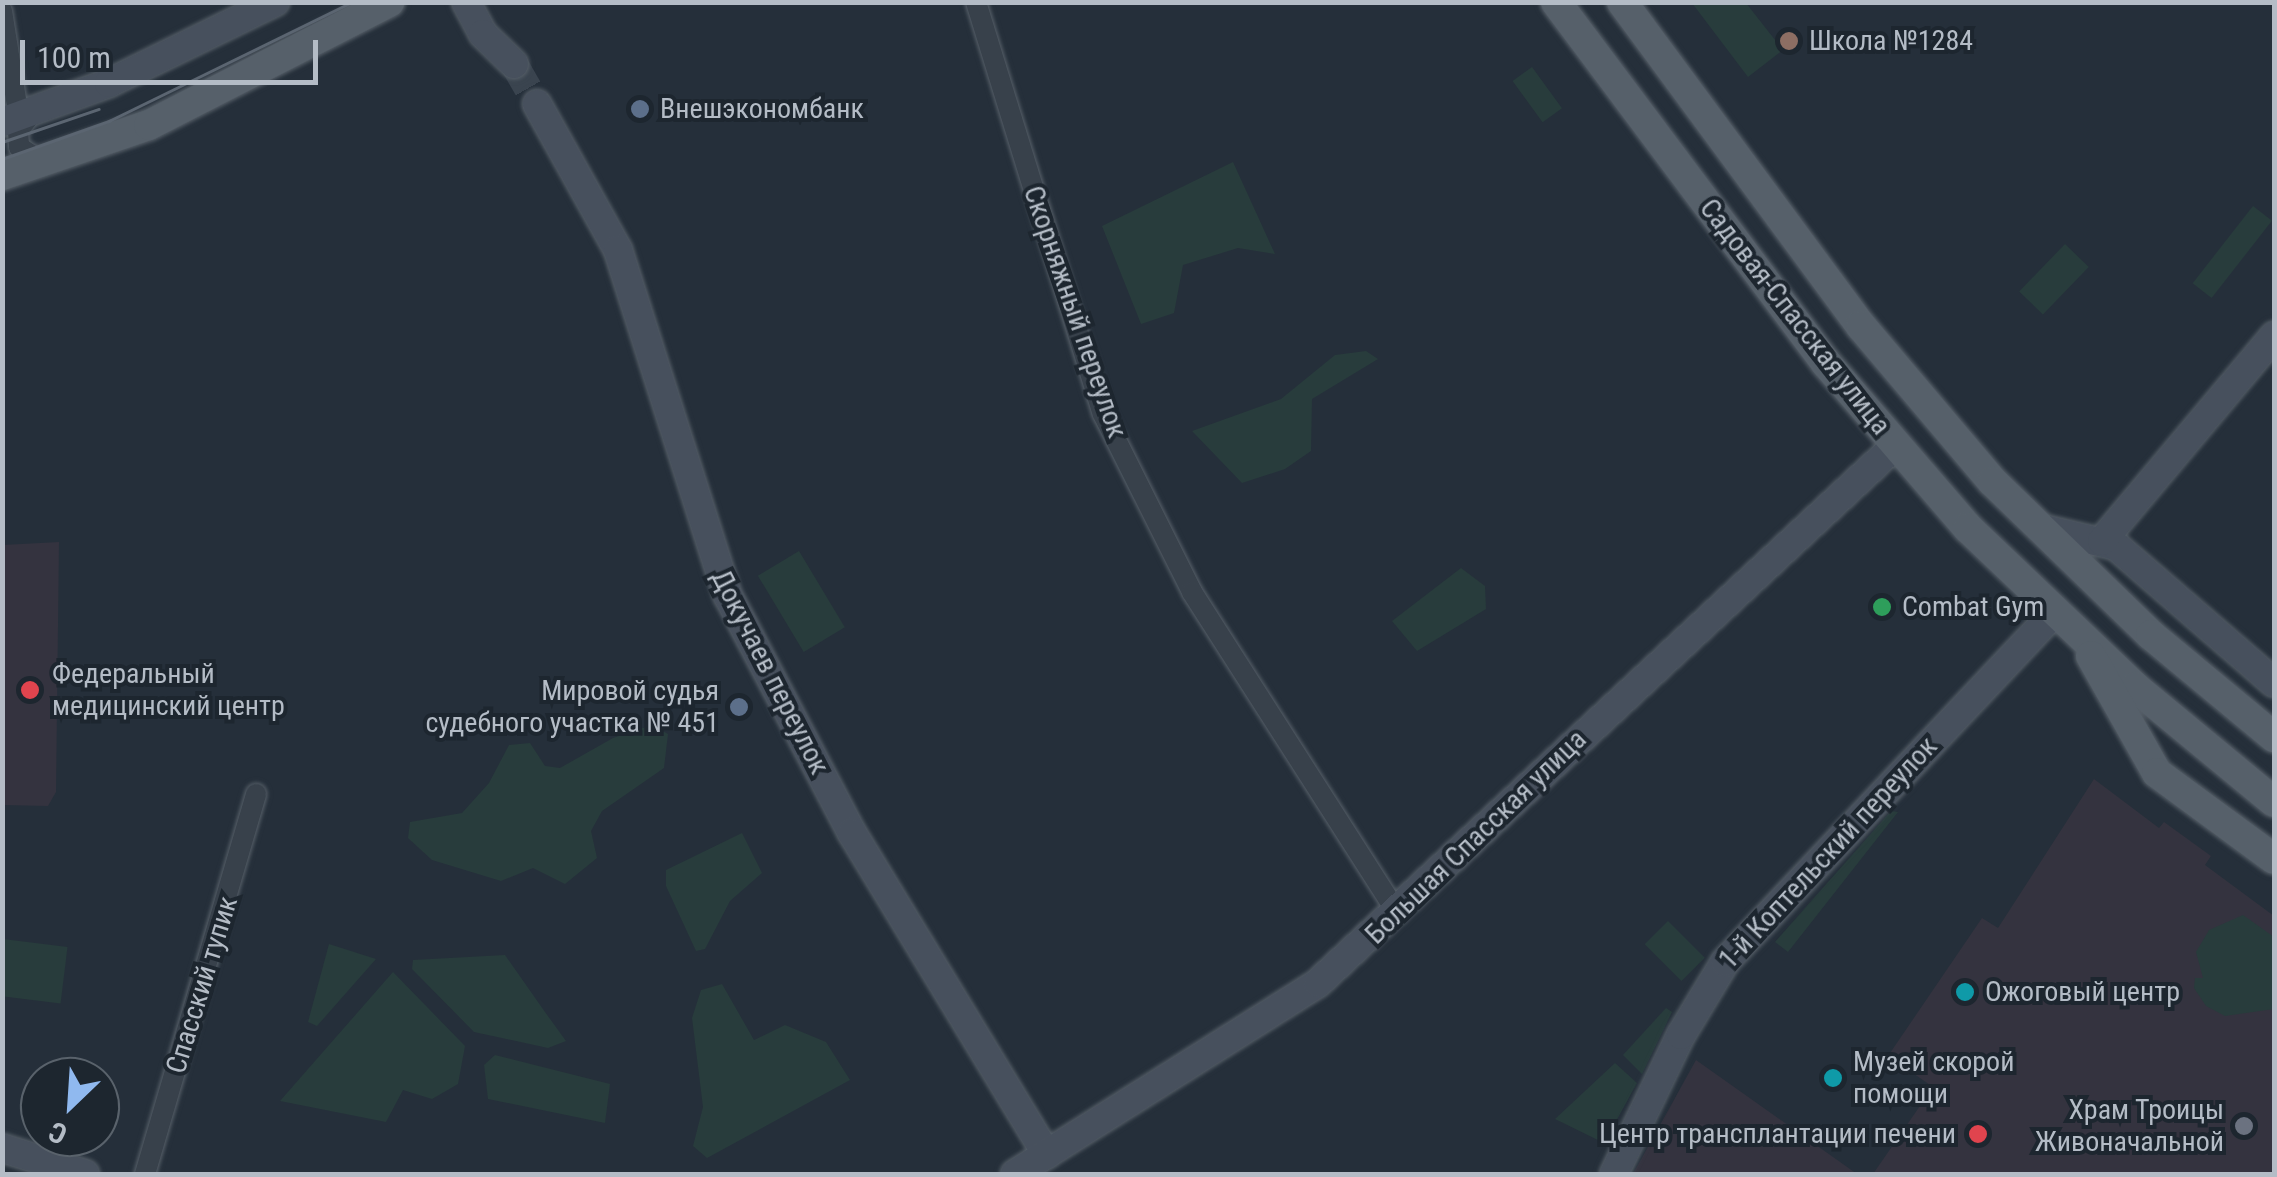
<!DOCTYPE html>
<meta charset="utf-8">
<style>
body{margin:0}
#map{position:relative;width:2277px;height:1177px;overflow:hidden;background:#252f3a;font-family:"Roboto Condensed",sans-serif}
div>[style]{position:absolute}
.medical>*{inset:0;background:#34333f}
.green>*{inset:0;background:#283c3c;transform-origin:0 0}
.secondary-tunnel>*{height:28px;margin-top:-14px;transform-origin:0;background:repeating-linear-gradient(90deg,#3a444f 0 28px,transparent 0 42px)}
.roads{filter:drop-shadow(0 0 2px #565f68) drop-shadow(0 0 2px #565f68)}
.street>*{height:20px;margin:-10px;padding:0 10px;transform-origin:10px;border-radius:10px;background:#38414b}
.secondary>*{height:28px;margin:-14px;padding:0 14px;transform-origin:14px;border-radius:14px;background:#47505d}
.primary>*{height:30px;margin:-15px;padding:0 15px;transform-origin:15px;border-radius:15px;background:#56606a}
.tram>*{height:2.5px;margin:-1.25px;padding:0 1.25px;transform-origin:1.25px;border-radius:1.25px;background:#5b6571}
.dots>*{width:28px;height:28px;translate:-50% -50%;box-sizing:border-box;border:5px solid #1d262f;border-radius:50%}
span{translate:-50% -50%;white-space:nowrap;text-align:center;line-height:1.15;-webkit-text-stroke:8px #1d262f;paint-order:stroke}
.poi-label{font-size:28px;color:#b4bcc6}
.left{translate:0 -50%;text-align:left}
.right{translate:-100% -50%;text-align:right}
.street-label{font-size:28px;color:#b4bcc6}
.frame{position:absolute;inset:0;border:5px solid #b4bcc6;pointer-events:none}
.north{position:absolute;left:20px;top:1057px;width:100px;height:100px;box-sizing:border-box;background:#1d262f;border:2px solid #59626b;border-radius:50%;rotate:205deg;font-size:28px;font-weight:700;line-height:40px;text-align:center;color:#b4bcc6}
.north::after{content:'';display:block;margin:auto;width:35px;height:45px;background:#90b9ef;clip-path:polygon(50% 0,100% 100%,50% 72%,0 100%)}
.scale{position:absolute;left:20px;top:40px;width:298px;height:45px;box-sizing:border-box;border:5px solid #b4bcc6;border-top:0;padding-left:12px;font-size:30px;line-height:35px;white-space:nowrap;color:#b4bcc6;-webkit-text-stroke:8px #1d262f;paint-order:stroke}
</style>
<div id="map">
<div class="medical">
<div style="clip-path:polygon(59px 542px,56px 792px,48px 806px,3px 805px,3px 545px)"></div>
<div style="clip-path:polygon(2094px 779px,2159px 828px,2164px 822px,2211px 856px,2205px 865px,2274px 916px,2274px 1174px,1873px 1174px,1933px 1087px,1888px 1056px,1982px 918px,1998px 928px)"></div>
<div style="clip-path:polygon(1696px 1060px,1857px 1174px,1633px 1174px)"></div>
</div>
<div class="green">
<div style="clip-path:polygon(1692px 3px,1746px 3px,1783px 50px,1748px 77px)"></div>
<div style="left:1532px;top:67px;width:51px;height:24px;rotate:54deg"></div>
<div style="clip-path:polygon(1233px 162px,1275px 254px,1238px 248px,1183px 265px,1174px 313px,1141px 324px,1102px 226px)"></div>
<div style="left:2253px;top:206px;width:24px;height:98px;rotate:38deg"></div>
<div style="left:2065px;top:244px;width:33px;height:66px;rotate:44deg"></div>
<div style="clip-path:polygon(1366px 351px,1378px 359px,1312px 399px,1311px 451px,1285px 469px,1242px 483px,1192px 431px,1281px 399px,1335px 355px)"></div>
<div style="left:799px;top:551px;width:89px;height:48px;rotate:59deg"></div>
<div style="clip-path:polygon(1461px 568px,1485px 586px,1486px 609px,1417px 651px,1392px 621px)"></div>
<div style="clip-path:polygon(652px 725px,668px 734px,664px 768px,602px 811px,591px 831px,597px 858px,565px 884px,533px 868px,501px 881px,432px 860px,408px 838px,410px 822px,462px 813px,489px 783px,509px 745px,530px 743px,545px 766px,560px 768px,613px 738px)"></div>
<div style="clip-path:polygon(1891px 811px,1898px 812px,1788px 952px,1775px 942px)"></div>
<div style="clip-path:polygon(742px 833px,762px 873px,730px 901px,705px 949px,696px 951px,666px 886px,666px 870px)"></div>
<div style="clip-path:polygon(2243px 915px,2274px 937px,2274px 1009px,2225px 1016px,2206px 1006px,2194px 988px,2195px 978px,2203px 978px,2196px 952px,2209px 930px)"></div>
<div style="left:1668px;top:921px;width:52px;height:33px;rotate:45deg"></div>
<div style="left:3px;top:939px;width:65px;height:57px;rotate:7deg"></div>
<div style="clip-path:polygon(329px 944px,376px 959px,317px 1026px,308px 1022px)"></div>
<div style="clip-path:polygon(505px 955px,545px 1012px,566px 1041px,548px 1048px,474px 1032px,412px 969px,413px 960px)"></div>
<div style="clip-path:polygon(393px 972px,465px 1046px,458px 1084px,432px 1099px,403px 1090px,386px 1122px,280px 1101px)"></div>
<div style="clip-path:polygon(722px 984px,754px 1040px,785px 1025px,826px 1042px,850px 1080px,707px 1158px,693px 1146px,703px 1107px,692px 1018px,701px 990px)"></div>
<div style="clip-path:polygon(1666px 1008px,1672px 1012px,1642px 1074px,1623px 1055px)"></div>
<div style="clip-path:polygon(495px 1055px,610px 1084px,605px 1123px,488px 1099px,484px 1065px)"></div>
<div style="clip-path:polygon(1615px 1063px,1637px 1083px,1604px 1143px,1555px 1119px)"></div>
</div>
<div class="secondary-tunnel">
<div style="left:514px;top:64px;width:46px;rotate:60.1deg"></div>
</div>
<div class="roads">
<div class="street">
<div style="left:976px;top:2px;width:431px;rotate:72.9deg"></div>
<div style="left:1103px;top:414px;width:199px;rotate:63.4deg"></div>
<div style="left:1192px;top:592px;width:381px;rotate:57.4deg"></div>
<div style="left:2px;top:11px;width:108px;rotate:81deg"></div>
<div style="left:32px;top:113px;width:23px;rotate:128deg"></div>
<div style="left:18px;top:131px;width:16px;rotate:86deg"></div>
<div style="left:19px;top:147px;width:30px;rotate:33deg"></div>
<div style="left:145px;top:1174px;width:396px;rotate:-73.7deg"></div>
</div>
<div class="secondary">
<div style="left:466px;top:2px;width:36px;rotate:62deg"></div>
<div style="left:483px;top:34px;width:43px;rotate:44.1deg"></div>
<div style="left:537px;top:104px;width:167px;rotate:61deg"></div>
<div style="left:618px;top:250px;width:363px;rotate:72.4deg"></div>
<div style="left:728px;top:596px;width:267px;rotate:62.4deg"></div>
<div style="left:852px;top:833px;width:376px;rotate:58.8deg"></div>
<div style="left:2px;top:122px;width:114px;rotate:-20deg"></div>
<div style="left:109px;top:83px;width:185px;rotate:-26deg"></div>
<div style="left:2040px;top:528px;width:78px;rotate:13.3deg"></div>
<div style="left:2116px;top:546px;width:209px;rotate:40.9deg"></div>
<div style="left:2102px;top:541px;width:268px;rotate:-50deg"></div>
<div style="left:2px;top:1148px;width:87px;rotate:17.4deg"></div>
<div style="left:1015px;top:1174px;width:358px;rotate:-32.2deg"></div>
<div style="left:1318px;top:983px;width:788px;rotate:-42.94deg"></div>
<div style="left:1614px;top:1174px;width:154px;rotate:-64.3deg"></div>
<div style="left:1681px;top:1035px;width:85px;rotate:-58.9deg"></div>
<div style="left:1725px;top:962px;width:480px;rotate:-46.7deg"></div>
</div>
<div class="primary">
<div style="left:1556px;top:2px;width:451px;rotate:53.2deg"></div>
<div style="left:1826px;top:363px;width:218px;rotate:49.3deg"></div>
<div style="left:1968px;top:528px;width:231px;rotate:43.6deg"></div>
<div style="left:2135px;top:687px;width:180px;rotate:39.6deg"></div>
<div style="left:1622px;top:2px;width:403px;rotate:53.6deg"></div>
<div style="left:1861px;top:326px;width:204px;rotate:49.8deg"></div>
<div style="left:1993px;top:482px;width:220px;rotate:44.1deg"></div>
<div style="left:2151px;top:635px;width:160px;rotate:39.7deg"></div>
<div style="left:2px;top:175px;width:155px;rotate:-18.8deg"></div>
<div style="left:149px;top:125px;width:270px;rotate:-27.1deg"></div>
<div style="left:2091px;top:656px;width:134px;rotate:60.6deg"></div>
<div style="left:2157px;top:773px;width:145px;rotate:36.3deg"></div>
</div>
</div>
<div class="tram">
<div style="left:2px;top:142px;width:102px;rotate:-18.8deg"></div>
<div style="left:2px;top:159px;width:114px;rotate:-19.6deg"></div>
<div style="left:109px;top:121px;width:271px;rotate:-26.1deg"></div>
</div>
<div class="dots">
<div style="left:1789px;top:41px;background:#8d6e63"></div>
<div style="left:640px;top:109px;background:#5c6f8a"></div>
<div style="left:1882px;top:607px;background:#2e9e5b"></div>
<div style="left:30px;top:690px;background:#e0444e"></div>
<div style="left:739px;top:707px;background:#5c6f8a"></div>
<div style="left:1965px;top:992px;background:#0f9aa8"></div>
<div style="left:1833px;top:1078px;background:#0f9aa8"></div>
<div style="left:2244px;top:1126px;background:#6b7280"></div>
<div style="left:1978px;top:1134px;background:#e0444e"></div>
</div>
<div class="poi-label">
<span class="left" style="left:1809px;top:41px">Школа №1284</span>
<span class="left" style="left:660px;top:109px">Внешэкономбанк</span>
<span class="left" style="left:1902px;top:607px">Combat Gym</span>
<span class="left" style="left:52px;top:690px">Федеральный<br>медицинский центр</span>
<span class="right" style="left:719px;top:707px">Мировой судья<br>судебного участка № 451</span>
<span class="left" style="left:1985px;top:992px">Ожоговый центр</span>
<span class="left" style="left:1853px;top:1078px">Музей скорой<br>помощи</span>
<span class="right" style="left:2224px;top:1126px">Храм Троицы<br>Живоначальной</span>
<span class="right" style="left:1956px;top:1134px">Центр трансплантации печени</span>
</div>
<div class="street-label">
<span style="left:1075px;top:312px;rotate:71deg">Скорняжный переулок</span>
<span style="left:1795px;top:317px;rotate:52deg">Садовая-Спасская улица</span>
<span style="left:770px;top:672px;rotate:63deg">Докучаев переулок</span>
<span style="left:1476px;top:837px;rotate:-44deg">Большая Спасская улица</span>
<span style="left:1828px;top:853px;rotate:-47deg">1-й Коптельский переулок</span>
<span style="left:202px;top:985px;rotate:-73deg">Спасский тупик</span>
</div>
<div class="frame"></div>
<div class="north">С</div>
<div class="scale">100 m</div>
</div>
